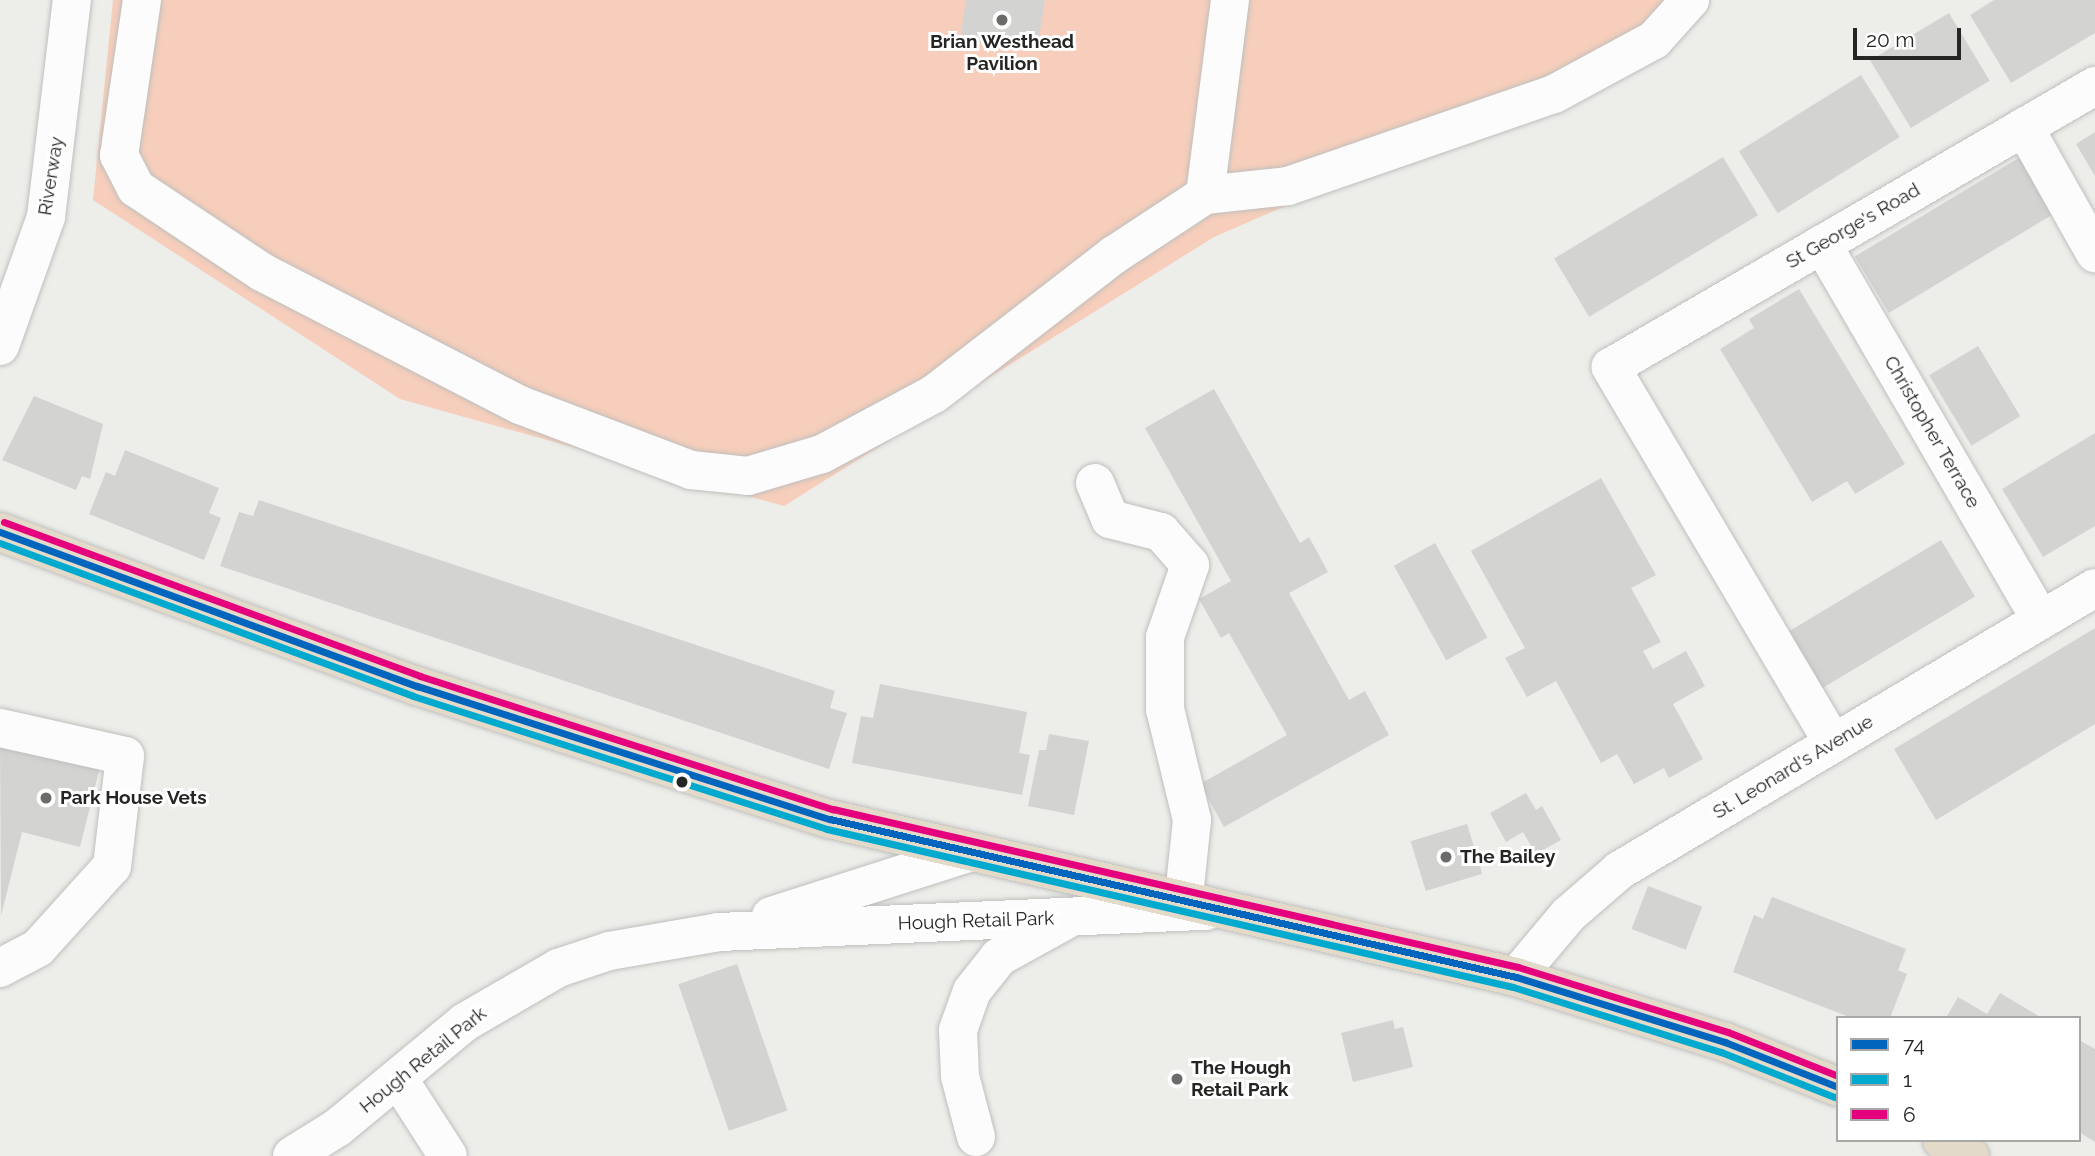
<!DOCTYPE html>
<style>
body{margin:0}
#map{position:relative;width:2095px;height:1156px;overflow:hidden;background:#ededea;font-family:Raleway,sans-serif}
div>[style]{position:absolute}
.green>*{inset:0;background:#f6cebb}
.building>*{inset:0;background:#d3d4d2;transform-origin:0 0}
.roads{filter:drop-shadow(0 0 2px #bfbfbd) drop-shadow(0 0 2px #bfbfbd)}
.minor>*{height:38px;margin:-19px;padding:0 19px;transform-origin:19px;border-radius:19px;background:#fcfcfc}
.highway>*{height:38px;margin:-19px;padding:0 19px;transform-origin:19px;border-radius:19px;background:#e4daca}
.bus-1>*{height:7px;margin:-3.5px;padding:0 3.5px;transform-origin:3.5px;border-radius:3.5px;background:#0065bd}
.bus-2>*{height:7px;margin:-3.5px;padding:0 3.5px;transform-origin:3.5px;border-radius:3.5px;background:#00a9ce}
.bus-3>*{height:7px;margin:-3.5px;padding:0 3.5px;transform-origin:3.5px;border-radius:3.5px;background:#e5007d}
.dots>*{width:19px;height:19px;translate:-50% -50%;box-sizing:border-box;border:4px solid #fff;border-radius:50%}
span{translate:-50% -50%;white-space:nowrap;text-align:center;line-height:1.15;-webkit-text-stroke:6px #fff;paint-order:stroke}
.poi-label{font-size:19px;color:#252523;font-weight:700}
.left{translate:0 -50%;text-align:left}
.street-label{font-size:19px;color:#252523}
.legend{position:absolute;left:1836px;top:1016px;width:245px;height:126px;box-sizing:border-box;background:#fff;border:2px solid #a8a8a7;margin:0;padding:9px 12px;list-style:none;font-size:21px;color:#252523}
.legend li{display:flex;align-items:center;gap:14px;height:35px}
.legend b{width:35px;border:2px solid #a8a8a7}
.scale{position:absolute;left:1853px;top:28px;width:108px;height:32px;box-sizing:border-box;border:4px solid #252523;border-top:0;padding-left:9px;font-size:21px;line-height:24px;white-space:nowrap;color:#252523;-webkit-text-stroke:5px #fff;paint-order:stroke}
</style>
<div id="map">
<div class="green">
<div style="clip-path:polygon(113px 0,1696px 0,1405px 154px,1214px 237px,784px 506px,400px 399px,93px 200px)"></div>
</div>
<div class="building">
<div style="clip-path:polygon(966px 0,1045px 0,1037px 52px,960px 40px)"></div>
<div style="clip-path:polygon(1994px 0,2095px 0,2095px 33px,2011px 83px,1970px 15px)"></div>
<div style="left:1949px;top:13px;width:79px;height:92px;rotate:59deg"></div>
<div style="left:1861px;top:75px;width:73px;height:144px;rotate:58deg"></div>
<div style="clip-path:polygon(2095px 132px,2095px 176px,2076px 144px)"></div>
<div style="left:2022px;top:156px;width:66px;height:195px;rotate:59deg"></div>
<div style="left:1723px;top:157px;width:68px;height:197px;rotate:59deg"></div>
<div style="clip-path:polygon(1799px 289px,1905px 464px,1855px 494px,1847px 481px,1812px 502px,1720px 349px,1754px 328px,1749px 319px)"></div>
<div style="left:1978px;top:346px;width:82px;height:57px;rotate:59deg"></div>
<div style="clip-path:polygon(1214px 389px,1300px 543px,1309px 537px,1328px 572px,1289px 593px,1349px 700px,1365px 691px,1389px 735px,1224px 827px,1200px 784px,1287px 735px,1229px 633px,1221px 638px,1199px 599px,1231px 581px,1145px 428px)"></div>
<div style="clip-path:polygon(34px 396px,103px 424px,90px 479px,82px 476px,76px 490px,2px 460px)"></div>
<div style="clip-path:polygon(2095px 433px,2095px 526px,2043px 557px,2002px 489px)"></div>
<div style="clip-path:polygon(125px 450px,219px 488px,209px 513px,221px 518px,204px 560px,89px 514px,106px 472px,115px 476px)"></div>
<div style="clip-path:polygon(1601px 478px,1656px 575px,1631px 588px,1661px 642px,1643px 651px,1653px 669px,1686px 651px,1705px 686px,1673px 704px,1703px 759px,1669px 778px,1664px 768px,1634px 784px,1617px 754px,1601px 763px,1556px 681px,1527px 697px,1505px 658px,1525px 648px,1471px 551px)"></div>
<div style="clip-path:polygon(259px 500px,835px 691px,830px 708px,847px 713px,829px 769px,220px 566px,239px 512px,253px 516px)"></div>
<div style="left:1941px;top:540px;width:66px;height:186px;rotate:59deg"></div>
<div style="left:1435px;top:543px;width:108px;height:47px;rotate:61deg"></div>
<div style="clip-path:polygon(2095px 628px,2095px 724px,1936px 820px,1894px 749px)"></div>
<div style="clip-path:polygon(880px 684px,1027px 712px,1019px 753px,1030px 755px,1022px 795px,852px 763px,861px 716px,873px 718px)"></div>
<div style="clip-path:polygon(1049px 734px,1089px 741px,1074px 815px,1028px 806px,1039px 750px,1046px 750px)"></div>
<div style="clip-path:polygon(0 739px,101px 763px,80px 847px,22px 832px,1px 916px)"></div>
<div style="clip-path:polygon(1526px 793px,1536px 810px,1542px 806px,1561px 840px,1536px 854px,1523px 832px,1506px 842px,1490px 813px)"></div>
<div style="left:1467px;top:824px;width:52px;height:59px;rotate:73deg"></div>
<div style="left:1648px;top:886px;width:58px;height:46px;rotate:21deg"></div>
<div style="clip-path:polygon(1772px 897px,1906px 949px,1898px 970px,1907px 974px,1890px 1018px,1852px 1018px,1733px 972px,1754px 915px,1763px 919px)"></div>
<div style="left:737px;top:964px;width:155px;height:62px;rotate:71deg"></div>
<div style="clip-path:polygon(2000px 993px,2042px 1018px,1946px 1018px,1958px 997px,1987px 1014px)"></div>
<div style="clip-path:polygon(1393px 1020px,1395px 1029px,1403px 1027px,1413px 1067px,1353px 1082px,1341px 1033px)"></div>
<div style="clip-path:polygon(2079px 1040px,2095px 1049px,2095px 1142px,2079px 1132px)"></div>
</div>
<div class="roads">
<div class="minor">
<div style="left:142px;top:0;width:157px;rotate:98.4deg"></div>
<div style="left:119px;top:155px;width:37px;rotate:63deg"></div>
<div style="left:136px;top:188px;width:151px;rotate:33.7deg"></div>
<div style="left:262px;top:272px;width:290px;rotate:27.3deg"></div>
<div style="left:520px;top:405px;width:183px;rotate:20.8deg"></div>
<div style="left:691px;top:470px;width:57px;rotate:6deg"></div>
<div style="left:748px;top:476px;width:77px;rotate:-16.6deg"></div>
<div style="left:822px;top:454px;width:127px;rotate:-28.2deg"></div>
<div style="left:934px;top:394px;width:227px;rotate:-37.7deg"></div>
<div style="left:1114px;top:255px;width:109px;rotate:-33.4deg"></div>
<div style="left:1205px;top:195px;width:197px;rotate:-82.7deg"></div>
<div style="left:2024px;top:127px;width:145px;rotate:60.6deg"></div>
<div style="left:1205px;top:195px;width:83px;rotate:-6.2deg"></div>
<div style="left:1288px;top:186px;width:281px;rotate:-19.1deg"></div>
<div style="left:1554px;top:94px;width:114px;rotate:-28.4deg"></div>
<div style="left:1654px;top:40px;width:54px;rotate:-48deg"></div>
<div style="left:1822px;top:244px;width:435px;rotate:59.8deg"></div>
<div style="left:0;top:346px;width:137px;rotate:-70.4deg"></div>
<div style="left:46px;top:217px;width:219px;rotate:-83.2deg"></div>
<div style="left:1095px;top:483px;width:39px;rotate:67deg"></div>
<div style="left:1110px;top:519px;width:53px;rotate:14.3deg"></div>
<div style="left:1161px;top:532px;width:44px;rotate:48.7deg"></div>
<div style="left:1190px;top:565px;width:76px;rotate:109.1deg"></div>
<div style="left:1165px;top:637px;width:72px;rotate:90deg"></div>
<div style="left:1165px;top:709px;width:114px;rotate:76.3deg"></div>
<div style="left:1192px;top:820px;width:76px;rotate:96deg"></div>
<div style="left:0;top:728px;width:128px;rotate:12.6deg"></div>
<div style="left:125px;top:756px;width:111px;rotate:96.7deg"></div>
<div style="left:112px;top:866px;width:110px;rotate:132.1deg"></div>
<div style="left:38px;top:948px;width:43px;rotate:152.2deg"></div>
<div style="left:1833px;top:743px;width:437px;rotate:-120.6deg"></div>
<div style="left:1611px;top:367px;width:560px;rotate:-30.14deg"></div>
<div style="left:771px;top:916px;width:204px;rotate:-17.7deg"></div>
<div style="left:1516px;top:977px;width:81px;rotate:-50deg"></div>
<div style="left:1568px;top:915px;width:69px;rotate:-40.9deg"></div>
<div style="left:1620px;top:870px;width:552px;rotate:-30.7deg"></div>
<div style="left:399px;top:1080px;width:90px;rotate:57.2deg"></div>
<div style="left:976px;top:1137px;width:63px;rotate:-104.7deg"></div>
<div style="left:960px;top:1076px;width:46px;rotate:-92.5deg"></div>
<div style="left:958px;top:1030px;width:41px;rotate:-70.3deg"></div>
<div style="left:972px;top:991px;width:43px;rotate:-51.5deg"></div>
<div style="left:999px;top:957px;width:77px;rotate:-28.9deg"></div>
<div style="left:292px;top:1156px;width:53px;rotate:-31.9deg"></div>
<div style="left:337px;top:1128px;width:166px;rotate:-39.6deg"></div>
<div style="left:465px;top:1022px;width:108px;rotate:-30.1deg"></div>
<div style="left:558px;top:968px;width:54px;rotate:-18.4deg"></div>
<div style="left:609px;top:951px;width:112px;rotate:-9.8deg"></div>
<div style="left:719px;top:932px;width:488px;rotate:-2.5deg"></div>
</div>
<div class="highway">
<div style="left:0;top:532px;width:445px;rotate:20.3deg"></div>
<div style="left:417px;top:686px;width:434px;rotate:17.9deg"></div>
<div style="left:830px;top:819px;width:704px;rotate:12.97deg"></div>
<div style="left:1516px;top:977px;width:219px;rotate:17.3deg"></div>
<div style="left:1725px;top:1042px;width:122px;rotate:21.7deg"></div>
<div style="left:1942px;top:1140px;width:32px;rotate:30deg"></div>
</div>
</div>
<div class="bus-1">
<div style="left:0;top:532px;width:445px;rotate:20.3deg"></div>
<div style="left:417px;top:686px;width:434px;rotate:17.9deg"></div>
<div style="left:830px;top:819px;width:704px;rotate:12.97deg"></div>
<div style="left:1516px;top:977px;width:219px;rotate:17.3deg"></div>
<div style="left:1725px;top:1042px;width:122px;rotate:21.7deg"></div>
</div>
<div class="bus-2">
<div style="left:0;top:543px;width:440px;rotate:20.3deg"></div>
<div style="left:413px;top:696px;width:435px;rotate:17.8deg"></div>
<div style="left:827px;top:829px;width:704px;rotate:12.97deg"></div>
<div style="left:1513px;top:987px;width:218px;rotate:17.4deg"></div>
<div style="left:1721px;top:1052px;width:122px;rotate:21.7deg"></div>
</div>
<div class="bus-3">
<div style="left:4px;top:522px;width:444px;rotate:20.3deg"></div>
<div style="left:420px;top:676px;width:434px;rotate:17.9deg"></div>
<div style="left:833px;top:809px;width:703px;rotate:12.99deg"></div>
<div style="left:1518px;top:967px;width:220px;rotate:17.2deg"></div>
<div style="left:1728px;top:1032px;width:118px;rotate:21.8deg"></div>
</div>
<div class="dots">
<div style="left:1002px;top:20px;background:#6b6b69"></div>
<div style="left:682px;top:782px;background:#252523"></div>
<div style="left:46px;top:798px;background:#6b6b69"></div>
<div style="left:1446px;top:857px;background:#6b6b69"></div>
<div style="left:1177px;top:1079px;background:#6b6b69"></div>
</div>
<div class="poi-label">
<span style="left:1002px;top:53px">Brian Westhead<br>Pavilion</span>
<span class="left" style="left:60px;top:798px">Park House Vets</span>
<span class="left" style="left:1460px;top:857px">The Bailey</span>
<span class="left" style="left:1191px;top:1079px">The Hough<br>Retail Park</span>
</div>
<div class="street-label">
<span style="left:51px;top:176px;rotate:-81deg">Riverway</span>
<span style="left:1853px;top:226px;rotate:-30deg">St George's Road</span>
<span style="left:1932px;top:432px;rotate:60deg">Christopher Terrace</span>
<span style="left:1793px;top:767px;rotate:-31deg">St. Leonard's Avenue</span>
<span style="left:976px;top:921px;rotate:-2deg">Hough Retail Park</span>
<span style="left:423px;top:1060px;rotate:-39deg">Hough Retail Park</span>
</div>
<ul class="legend">
<li><b style="height:9px;background:#0065bd"></b>74</li>
<li><b style="height:9px;background:#00a9ce"></b>1</li>
<li><b style="height:9px;background:#e5007d"></b>6</li>
</ul>
<div class="scale">20 m</div>
</div>
